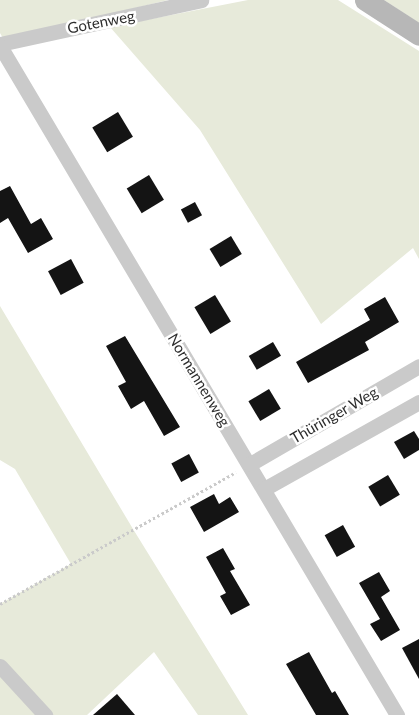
<!DOCTYPE html>
<meta charset="utf-8">
<style>
body{margin:0}
#map{position:relative;width:419px;height:715px;overflow:hidden;background:#fff;font-family:Lato,sans-serif}
div>[style]{position:absolute}
.green>*{inset:0;background:#e7eada}
.building>*{inset:0;background:#141414;transform-origin:0 0}
.path>*{height:2.5px;margin-top:-1.25px;transform-origin:0;background:repeating-linear-gradient(90deg,#cacaca 0 2.5px,transparent 0 5px)}
.street>*{height:15px;margin:-7.5px;padding:0 7.5px;transform-origin:7.5px;border-radius:7.5px;background:#cacaca}
.secondary>*{height:21px;margin:-10.5px;padding:0 10.5px;transform-origin:10.5px;border-radius:10.5px;background:#b7b7b7}
span{translate:-50% -50%;white-space:nowrap;text-align:center;line-height:1.15;-webkit-text-stroke:5px #fff;paint-order:stroke}
.street-label{font-size:15px;color:#2d2d2d}
</style>
<div id="map">
<div class="green">
<div style="clip-path:polygon(0 0,168px 0,4px 40px,0 33px)"></div>
<div style="clip-path:polygon(248px 0,338px 0,419px 51px,419px 259px,413px 248px,321px 324px,200px 130px,110px 27px)"></div>
<div style="clip-path:polygon(384px 0,419px 0,419px 23px)"></div>
<div style="clip-path:polygon(0 306px,133px 529px,248px 715px,198px 715px,154px 652px,87px 715px,0 715px,0 604px,71px 564px,15px 469px,0 460px)"></div>
</div>
<div class="building">
<div style="left:118px;top:112px;width:29px;height:30px;rotate:59deg"></div>
<div style="left:149px;top:175px;width:29px;height:26px;rotate:59deg"></div>
<div style="clip-path:polygon(10px 186px,31px 224px,41px 218px,53px 239px,28px 253px,8px 218px,0 223px,0 191px)"></div>
<div style="left:195px;top:202px;width:15px;height:16px;rotate:62deg"></div>
<div style="left:231px;top:236px;width:21px;height:25px;rotate:59deg"></div>
<div style="left:71px;top:259px;width:27px;height:26px;rotate:62deg"></div>
<div style="left:215px;top:295px;width:31px;height:24px;rotate:59deg"></div>
<div style="clip-path:polygon(385px 297px,399px 322px,365px 342px,369px 350px,308px 383px,296px 362px,370px 320px,364px 309px)"></div>
<div style="clip-path:polygon(125px 336px,180px 427px,164px 436px,144px 401px,131px 409px,118px 386px,126px 382px,106px 346px)"></div>
<div style="left:273px;top:342px;width:16px;height:28px;rotate:60deg"></div>
<div style="left:269px;top:389px;width:23px;height:24px;rotate:59deg"></div>
<div style="clip-path:polygon(414px 431px,419px 439px,419px 450px,404px 459px,394px 442px)"></div>
<div style="left:189px;top:454px;width:21px;height:20px;rotate:62deg"></div>
<div style="left:388px;top:475px;width:23px;height:23px;rotate:59deg"></div>
<div style="clip-path:polygon(214px 494px,219px 504px,230px 497px,239px 512px,204px 532px,190px 507px)"></div>
<div style="left:343px;top:525px;width:25px;height:21px;rotate:61deg"></div>
<div style="clip-path:polygon(223px 548px,235px 569px,230px 571px,250px 605px,231px 615px,220px 596px,226px 593px,206px 557px)"></div>
<div style="clip-path:polygon(379px 572px,390px 591px,381px 597px,400px 630px,381px 641px,370px 624px,380px 619px,359px 583px)"></div>
<div style="clip-path:polygon(419px 639px,419px 679px,402px 648px)"></div>
<div style="clip-path:polygon(309px 652px,332px 693px,335px 691px,349px 715px,316px 715px,286px 664px)"></div>
<div style="clip-path:polygon(117px 694px,135px 715px,93px 715px)"></div>
</div>
<div class="path">
<div style="left:0;top:604px;width:270px;rotate:-29.2deg"></div>
</div>
<div class="street">
<div style="left:0;top:44px;width:206px;rotate:-12.3deg"></div>
<div style="left:0;top:46px;width:778px;rotate:59.31deg"></div>
<div style="left:250px;top:464px;width:195px;rotate:-30.1deg"></div>
<div style="left:264px;top:489px;width:178px;rotate:-29.3deg"></div>
<div style="left:0;top:666px;width:67px;rotate:47.4deg"></div>
</div>
<div class="secondary">
<div style="left:365px;top:0;width:64px;rotate:32.9deg"></div>
</div>
<div class="street-label">
<span style="left:101px;top:22px;rotate:-11deg">Gotenweg</span>
<span style="left:199px;top:380px;rotate:59deg">Normannenweg</span>
<span style="left:334px;top:415px;rotate:-30deg">Thüringer Weg</span>
</div>
</div>
